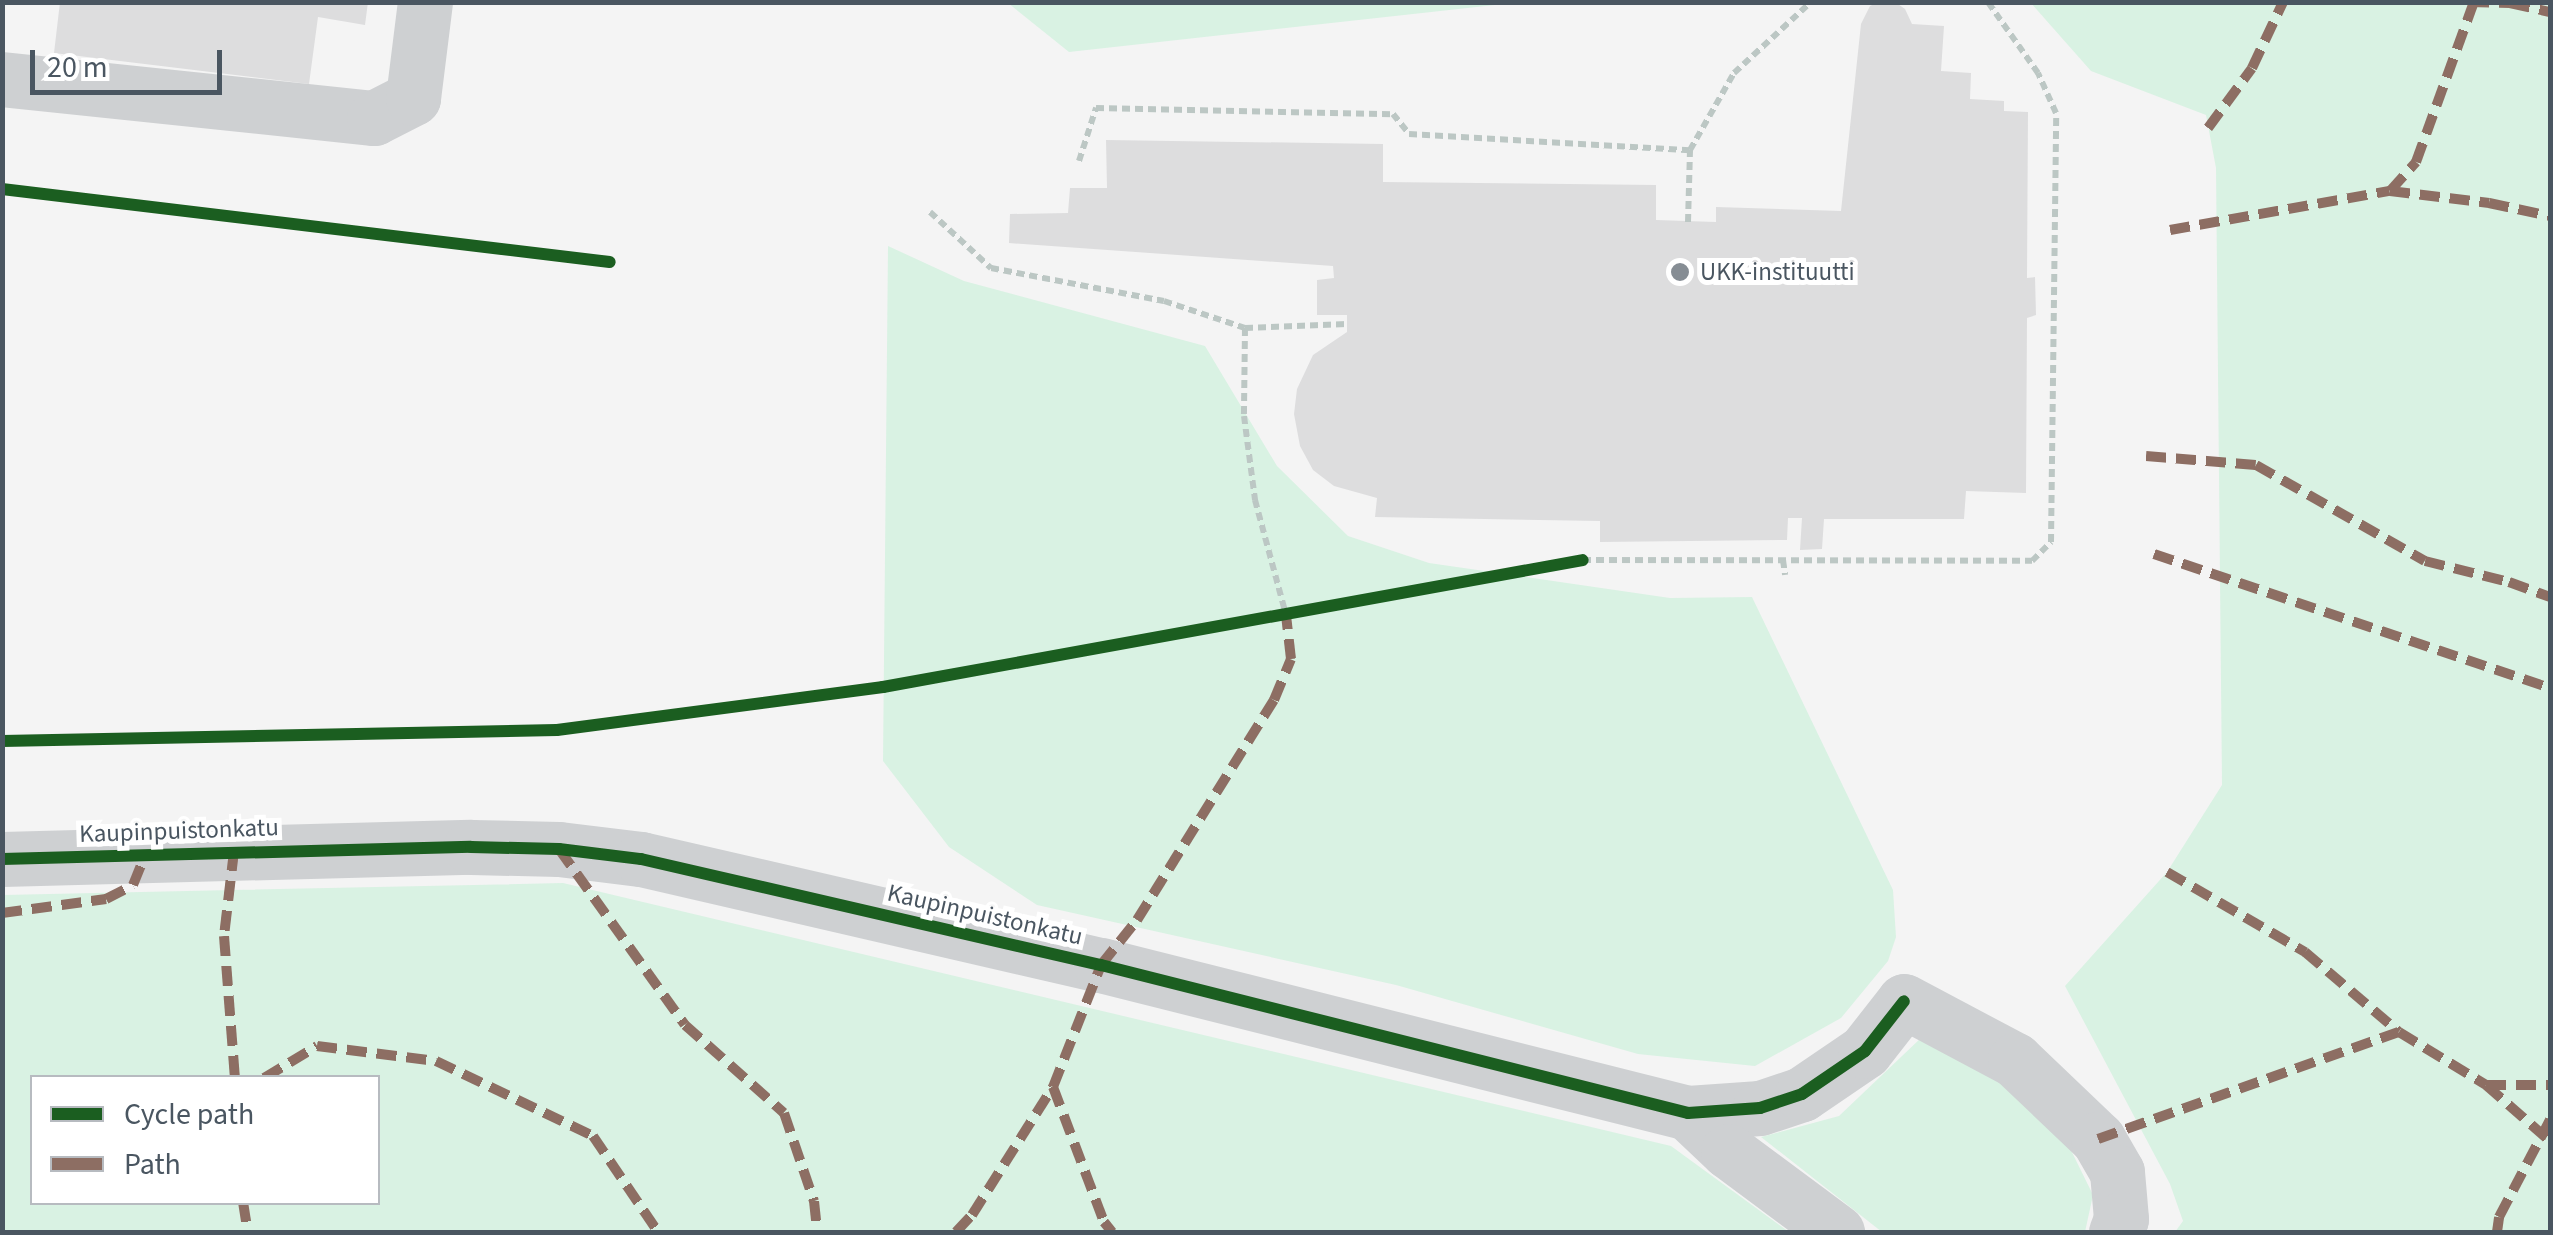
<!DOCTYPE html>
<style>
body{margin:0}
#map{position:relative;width:2553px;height:1235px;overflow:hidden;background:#f4f4f4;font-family:"Source Sans 3",sans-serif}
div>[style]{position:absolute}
.green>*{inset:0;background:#d9f2e3}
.building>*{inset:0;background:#ddddde}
.path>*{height:6px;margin-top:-3px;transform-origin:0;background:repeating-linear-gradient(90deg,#bcc7c4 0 8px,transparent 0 13px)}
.minor>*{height:55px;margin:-27.5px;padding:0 27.5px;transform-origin:27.5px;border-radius:27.5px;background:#ced0d2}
.quiet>*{height:10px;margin-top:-5px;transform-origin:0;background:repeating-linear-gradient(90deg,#8d6e63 0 20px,transparent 0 30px)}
.cycleway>*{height:12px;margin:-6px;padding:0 6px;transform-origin:6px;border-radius:6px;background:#1b5e20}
.dots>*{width:28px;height:28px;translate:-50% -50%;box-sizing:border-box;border:5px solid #fff;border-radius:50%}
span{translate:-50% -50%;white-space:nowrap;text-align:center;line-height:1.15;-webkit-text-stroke:10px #fff;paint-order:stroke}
.poi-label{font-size:25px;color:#4a5661}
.left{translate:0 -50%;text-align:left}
.street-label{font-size:25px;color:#4a5661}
.frame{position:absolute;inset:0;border:5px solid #4a5661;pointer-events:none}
.legend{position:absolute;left:30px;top:1075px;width:350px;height:130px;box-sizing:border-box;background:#fff;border:2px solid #b7bbc0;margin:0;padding:12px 18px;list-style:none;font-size:30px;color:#4a5661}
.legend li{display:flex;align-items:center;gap:20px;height:50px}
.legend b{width:50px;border:2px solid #b7bbc0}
.scale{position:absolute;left:30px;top:50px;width:192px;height:45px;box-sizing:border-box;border:5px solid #4a5661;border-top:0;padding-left:12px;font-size:30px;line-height:35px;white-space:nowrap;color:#4a5661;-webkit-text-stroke:8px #fff;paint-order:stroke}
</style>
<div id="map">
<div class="green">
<div style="clip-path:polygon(1008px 3px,1513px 3px,1069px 52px)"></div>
<div style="clip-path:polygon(2031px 3px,2550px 3px,2550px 1232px,2175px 1232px,2183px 1221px,2170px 1184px,2065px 986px,2167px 872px,2222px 785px,2216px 168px,2206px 115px,2091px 71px)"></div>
<div style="clip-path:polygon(888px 246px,964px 281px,1205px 346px,1277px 466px,1348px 536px,1429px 563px,1670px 598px,1752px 597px,1893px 890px,1896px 937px,1888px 961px,1841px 1018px,1755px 1066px,1638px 1054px,1396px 985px,1037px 905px,949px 847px,883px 761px)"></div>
<div style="clip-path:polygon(evenodd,563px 883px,1671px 1146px,1789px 1232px,3px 1232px,3px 895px,563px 883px,32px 1078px,378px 1078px,378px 1202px,32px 1202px,32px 1078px)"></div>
<div style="clip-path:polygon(1922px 1037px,2012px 1083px,2064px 1136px,2093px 1195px,2085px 1232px,1882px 1232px,1761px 1137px,1839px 1116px)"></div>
</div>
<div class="building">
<div style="clip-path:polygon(60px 2px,368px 2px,365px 25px,318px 17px,309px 84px,54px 53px)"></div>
<div style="clip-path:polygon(1879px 2px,1895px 2px,1905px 9px,1912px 24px,1944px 26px,1941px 71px,1971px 73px,1970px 99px,2004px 101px,2004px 111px,2028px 112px,2027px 278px,2035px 277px,2036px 315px,2027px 318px,2026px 493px,1966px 491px,1964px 519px,1824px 519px,1822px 549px,1800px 550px,1802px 518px,1788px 518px,1787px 540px,1600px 542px,1600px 521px,1375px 517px,1377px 498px,1334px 486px,1313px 470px,1300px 446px,1294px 414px,1297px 389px,1313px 355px,1347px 332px,1347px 315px,1317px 315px,1317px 280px,1334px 278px,1333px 266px,1009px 243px,1010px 214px,1068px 213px,1070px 188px,1107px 188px,1106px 140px,1383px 144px,1383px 182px,1656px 185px,1656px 220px,1716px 222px,1716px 207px,1841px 211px,1861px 24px,1870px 6px)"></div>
</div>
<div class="path">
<div style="left:1079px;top:161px;width:56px;rotate:-72.2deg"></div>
<div style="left:1096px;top:108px;width:297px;rotate:1.2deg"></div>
<div style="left:1393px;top:114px;width:26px;rotate:51deg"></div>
<div style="left:1409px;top:134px;width:281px;rotate:3.3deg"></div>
<div style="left:930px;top:212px;width:83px;rotate:42.6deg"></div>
<div style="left:991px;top:268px;width:176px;rotate:10.8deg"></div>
<div style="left:1164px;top:301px;width:85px;rotate:18.4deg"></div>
<div style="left:1245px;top:328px;width:102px;rotate:-2.2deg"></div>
<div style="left:1688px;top:222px;width:72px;rotate:-88.4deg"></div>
<div style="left:1690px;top:150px;width:89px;rotate:-60.3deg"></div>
<div style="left:1734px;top:73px;width:105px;rotate:-42.7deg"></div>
<div style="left:1245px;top:328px;width:88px;rotate:90.7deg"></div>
<div style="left:1244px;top:416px;width:85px;rotate:82.5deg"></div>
<div style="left:1255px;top:500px;width:119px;rotate:74.9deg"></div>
<div style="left:1583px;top:560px;width:449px;rotate:0.1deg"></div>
<div style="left:2032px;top:561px;width:27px;rotate:-45deg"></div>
<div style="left:2051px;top:542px;width:429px;rotate:-89.3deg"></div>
<div style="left:2056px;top:113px;width:44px;rotate:-114.2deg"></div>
<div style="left:2038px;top:73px;width:87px;rotate:-125.2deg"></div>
<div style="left:1783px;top:560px;width:15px;rotate:82deg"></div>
</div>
<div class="minor">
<div style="left:2px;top:79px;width:374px;rotate:6deg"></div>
<div style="left:374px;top:118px;width:44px;rotate:-27.1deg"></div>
<div style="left:413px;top:98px;width:97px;rotate:-82.9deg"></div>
<div style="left:2px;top:859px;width:469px;rotate:-1.5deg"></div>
<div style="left:471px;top:847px;width:88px;rotate:1.3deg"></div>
<div style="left:559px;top:849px;width:83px;rotate:7deg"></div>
<div style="left:641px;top:859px;width:472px;rotate:13deg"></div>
<div style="left:1101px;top:965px;width:605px;rotate:14.15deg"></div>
<div style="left:1688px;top:1113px;width:72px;rotate:-4deg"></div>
<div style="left:1760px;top:1108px;width:44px;rotate:-18.4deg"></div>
<div style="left:1802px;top:1094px;width:76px;rotate:-34.3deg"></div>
<div style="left:1865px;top:1051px;width:63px;rotate:-52deg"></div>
<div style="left:1904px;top:1001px;width:126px;rotate:28deg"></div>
<div style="left:2015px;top:1060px;width:115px;rotate:43.6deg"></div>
<div style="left:2098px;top:1139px;width:38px;rotate:60deg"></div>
<div style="left:2117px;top:1172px;width:47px;rotate:85.1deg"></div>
<div style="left:2121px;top:1219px;width:14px;rotate:111deg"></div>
<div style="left:1688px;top:1113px;width:55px;rotate:43.5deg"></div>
<div style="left:1728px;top:1151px;width:136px;rotate:36.6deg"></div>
</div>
<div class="quiet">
<div style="left:2469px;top:2px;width:41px;rotate:1.4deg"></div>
<div style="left:2510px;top:3px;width:41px;rotate:12.7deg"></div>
<div style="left:2208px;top:128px;width:74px;rotate:-53.7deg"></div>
<div style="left:2252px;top:68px;width:73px;rotate:-64.8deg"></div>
<div style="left:2390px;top:191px;width:39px;rotate:-48deg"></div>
<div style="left:2416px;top:162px;width:170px;rotate:-70.1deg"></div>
<div style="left:2170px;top:230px;width:223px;rotate:-10.1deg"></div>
<div style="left:2390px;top:191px;width:100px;rotate:6.9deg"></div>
<div style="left:2489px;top:203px;width:62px;rotate:12deg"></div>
<div style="left:2146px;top:456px;width:110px;rotate:4.7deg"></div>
<div style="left:2256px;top:465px;width:194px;rotate:29.6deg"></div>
<div style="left:2425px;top:561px;width:87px;rotate:14deg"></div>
<div style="left:2509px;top:582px;width:44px;rotate:20.1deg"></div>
<div style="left:2154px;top:554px;width:418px;rotate:18.7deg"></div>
<div style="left:559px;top:849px;width:216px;rotate:54.4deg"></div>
<div style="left:685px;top:1025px;width:132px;rotate:41.6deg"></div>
<div style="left:784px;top:1113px;width:93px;rotate:71.2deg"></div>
<div style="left:814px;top:1201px;width:31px;rotate:84deg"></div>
<div style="left:234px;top:851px;width:86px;rotate:96.7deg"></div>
<div style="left:224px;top:936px;width:142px;rotate:85.6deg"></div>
<div style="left:2167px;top:872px;width:160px;rotate:30.1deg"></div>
<div style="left:2305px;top:952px;width:123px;rotate:40.4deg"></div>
<div style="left:2399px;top:1032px;width:102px;rotate:31.3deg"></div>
<div style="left:2486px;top:1085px;width:64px"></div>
<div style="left:2px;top:913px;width:105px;rotate:-7.7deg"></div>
<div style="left:106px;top:899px;width:30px;rotate:-27deg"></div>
<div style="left:133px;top:885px;width:35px;rotate:-68deg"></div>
<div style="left:264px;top:1078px;width:62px;rotate:-31.1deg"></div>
<div style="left:317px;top:1046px;width:120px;rotate:7.2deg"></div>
<div style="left:436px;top:1061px;width:174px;rotate:25.5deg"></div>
<div style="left:593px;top:1136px;width:116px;rotate:55.9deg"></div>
<div style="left:2486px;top:1085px;width:85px;rotate:41.2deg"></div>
<div style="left:1053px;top:1087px;width:144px;rotate:69.3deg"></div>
<div style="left:1104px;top:1222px;width:13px;rotate:51deg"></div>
<div style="left:2098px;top:1139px;width:319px;rotate:-19.6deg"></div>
<div style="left:243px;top:1202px;width:30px;rotate:81deg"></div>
<div style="left:956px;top:1232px;width:23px;rotate:-47deg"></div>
<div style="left:972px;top:1215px;width:151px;rotate:-57.7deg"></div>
<div style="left:1053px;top:1087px;width:131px;rotate:-68.5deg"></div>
<div style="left:1101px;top:965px;width:58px;rotate:-51.3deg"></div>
<div style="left:1137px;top:920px;width:259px;rotate:-58.1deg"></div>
<div style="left:1274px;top:700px;width:44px;rotate:-67.5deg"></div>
<div style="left:1291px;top:659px;width:44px;rotate:-96.5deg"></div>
<div style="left:2497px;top:1232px;width:15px;rotate:-82deg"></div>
<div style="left:2499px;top:1217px;width:110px;rotate:-62.3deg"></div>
</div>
<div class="cycleway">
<div style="left:2px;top:189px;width:612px;rotate:6.85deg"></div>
<div style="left:2px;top:741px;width:555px;rotate:-1.14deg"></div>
<div style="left:557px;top:730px;width:329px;rotate:-7.5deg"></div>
<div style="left:883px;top:687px;width:711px;rotate:-10.28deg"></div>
<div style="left:2px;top:859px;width:469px;rotate:-1.5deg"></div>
<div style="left:471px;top:847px;width:88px;rotate:1.3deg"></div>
<div style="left:559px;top:849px;width:83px;rotate:7deg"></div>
<div style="left:641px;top:859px;width:472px;rotate:13deg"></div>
<div style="left:1101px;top:965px;width:605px;rotate:14.15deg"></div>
<div style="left:1688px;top:1113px;width:72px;rotate:-4deg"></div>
<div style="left:1760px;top:1108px;width:44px;rotate:-18.4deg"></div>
<div style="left:1802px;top:1094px;width:76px;rotate:-34.3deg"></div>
<div style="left:1865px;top:1051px;width:63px;rotate:-52deg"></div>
</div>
<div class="dots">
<div style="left:1680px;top:272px;background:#868d94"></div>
</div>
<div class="poi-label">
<span class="left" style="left:1700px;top:272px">UKK-instituutti</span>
</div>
<div class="street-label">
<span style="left:179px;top:831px;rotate:-2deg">Kaupinpuistonkatu</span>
<span style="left:985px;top:915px;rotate:13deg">Kaupinpuistonkatu</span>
</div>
<div class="frame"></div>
<ul class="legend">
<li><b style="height:12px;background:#1b5e20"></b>Cycle path</li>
<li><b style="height:12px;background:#8d6e63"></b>Path</li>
</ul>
<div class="scale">20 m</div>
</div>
